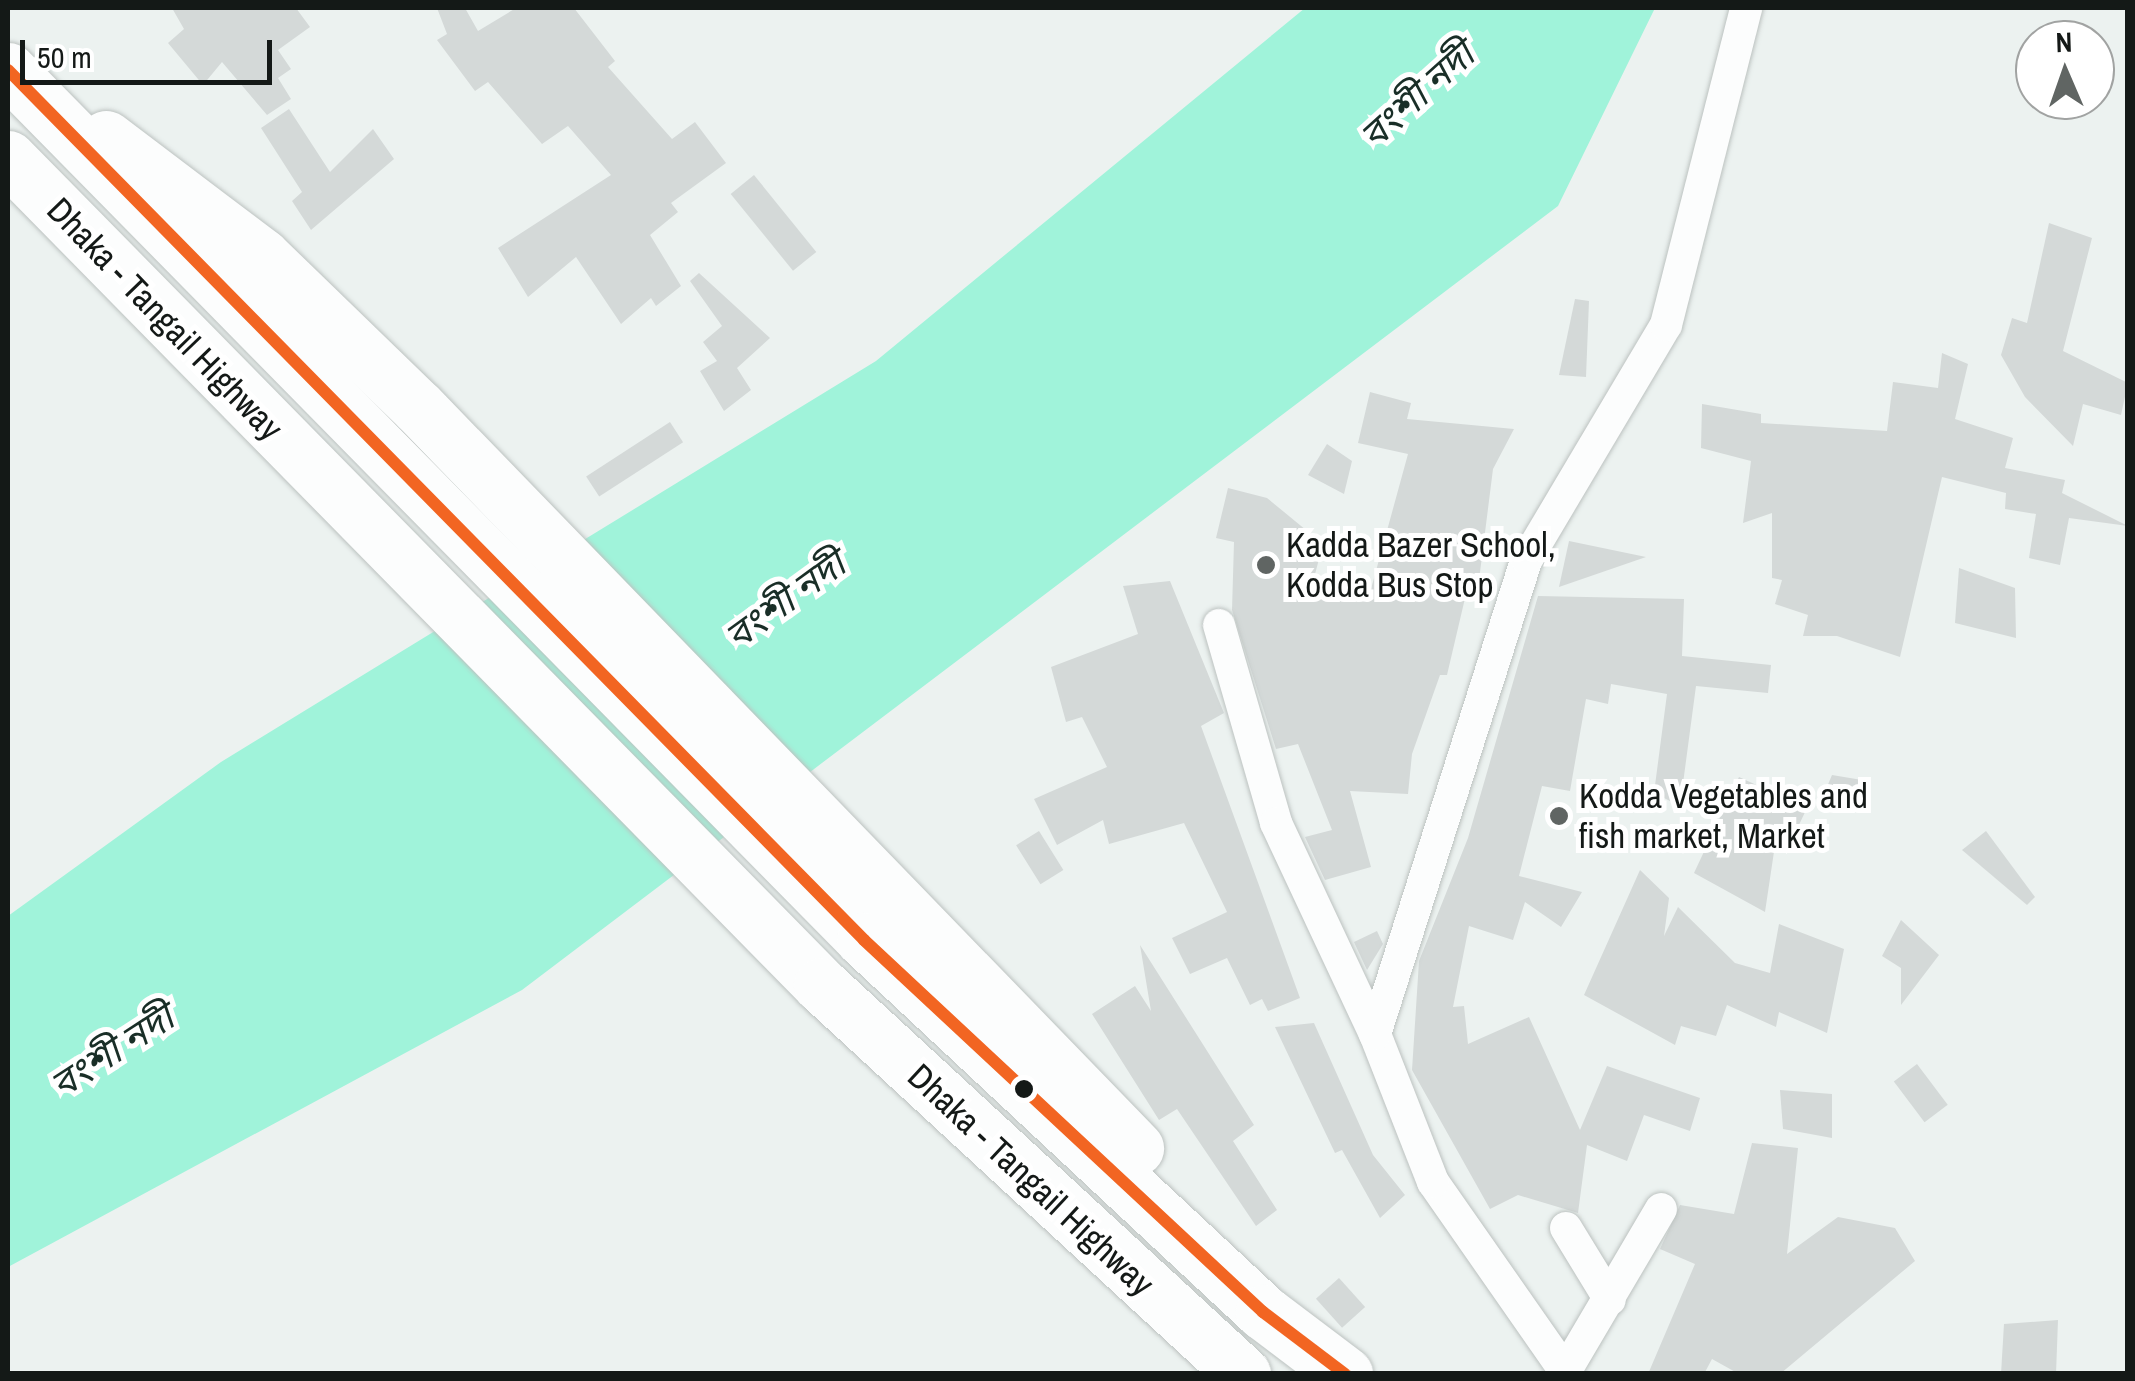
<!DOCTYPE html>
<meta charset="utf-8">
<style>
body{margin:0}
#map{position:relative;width:2135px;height:1381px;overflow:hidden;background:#ecf2f0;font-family:"Archivo Narrow","Noto Sans Bengali",sans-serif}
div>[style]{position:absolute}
.water>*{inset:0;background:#a0f3da}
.building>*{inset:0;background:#d4d9d8;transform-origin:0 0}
.roads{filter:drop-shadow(0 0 2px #bcc2c0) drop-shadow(0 0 2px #bcc2c0)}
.street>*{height:32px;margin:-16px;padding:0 16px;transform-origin:16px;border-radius:16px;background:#fcfdfd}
.highway>*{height:55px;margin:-27.5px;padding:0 27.5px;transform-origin:27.5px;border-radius:27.5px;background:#fcfdfd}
.bus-1>*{height:12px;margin:-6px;padding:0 6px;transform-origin:6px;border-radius:6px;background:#f26522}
.dots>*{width:28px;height:28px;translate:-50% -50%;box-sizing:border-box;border:5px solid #fff;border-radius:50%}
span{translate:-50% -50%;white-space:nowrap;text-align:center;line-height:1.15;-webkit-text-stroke:10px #fff;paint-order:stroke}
.street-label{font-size:35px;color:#141917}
.poi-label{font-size:35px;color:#141917}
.left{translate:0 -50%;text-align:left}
.water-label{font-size:38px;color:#192e27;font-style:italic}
.frame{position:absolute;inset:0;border:10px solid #141917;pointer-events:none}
.north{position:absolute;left:2015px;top:20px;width:100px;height:100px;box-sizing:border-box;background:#fff;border:2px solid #a1a3a2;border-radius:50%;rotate:358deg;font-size:28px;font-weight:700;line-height:40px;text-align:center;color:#141917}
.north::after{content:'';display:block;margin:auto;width:35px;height:45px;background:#606563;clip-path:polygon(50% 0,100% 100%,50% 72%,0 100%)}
.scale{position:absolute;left:20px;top:40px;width:252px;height:45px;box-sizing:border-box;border:5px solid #141917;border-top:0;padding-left:12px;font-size:30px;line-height:35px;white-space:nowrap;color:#141917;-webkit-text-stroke:8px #fff;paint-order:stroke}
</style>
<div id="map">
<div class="water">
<div style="clip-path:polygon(1305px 8px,1655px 8px,1558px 206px,522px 990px,8px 1267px,8px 916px,221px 762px,876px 361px)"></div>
</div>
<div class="building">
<div style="clip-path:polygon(172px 8px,296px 8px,310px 27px,278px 50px,291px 69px,278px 78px,291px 99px,267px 115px,222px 62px,203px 85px,168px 43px,184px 29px)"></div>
<div style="clip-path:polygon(437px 8px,465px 8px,478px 31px,516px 8px,574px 8px,615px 61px,608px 67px,672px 139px,695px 122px,726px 163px,671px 203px,678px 212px,650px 235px,681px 286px,656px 306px,651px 298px,621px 324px,576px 257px,528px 297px,498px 248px,611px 175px,568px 126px,542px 144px,488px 82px,475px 91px,437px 40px,447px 34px)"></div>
<div style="clip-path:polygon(289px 109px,330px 172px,373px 129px,394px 159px,311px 230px,292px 201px,302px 192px,261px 128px)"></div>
<div style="left:754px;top:175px;width:99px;height:30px;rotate:51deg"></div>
<div style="clip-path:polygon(2049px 223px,2092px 238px,2063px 351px,2128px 383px,2121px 415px,2083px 404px,2073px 446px,2025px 397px,2001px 355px,2012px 318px,2027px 323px)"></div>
<div style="clip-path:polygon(699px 273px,770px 338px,737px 368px,751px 390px,724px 411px,700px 371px,717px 361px,703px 342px,722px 326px,690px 281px)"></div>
<div style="clip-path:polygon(1575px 299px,1589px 301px,1586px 377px,1559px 375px)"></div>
<div style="clip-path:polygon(1942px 353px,1968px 364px,1955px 419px,2013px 438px,2005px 468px,2065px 480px,2062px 493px,2128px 526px,2069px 518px,2060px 565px,2029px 558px,2036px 514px,2005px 509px,2006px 493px,1942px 477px,1900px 657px,1837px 636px,1803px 636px,1808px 615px,1775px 604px,1782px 580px,1772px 578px,1772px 513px,1743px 523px,1751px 461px,1701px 448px,1702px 404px,1761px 414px,1761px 423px,1887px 431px,1893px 382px,1938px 388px)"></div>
<div style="clip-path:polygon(1370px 392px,1411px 403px,1407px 419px,1514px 429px,1493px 469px,1477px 596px,1466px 594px,1447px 675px,1440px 675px,1412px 754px,1408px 794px,1350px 791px,1371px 867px,1325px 880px,1305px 837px,1332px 830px,1298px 744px,1276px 749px,1232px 610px,1234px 542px,1216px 538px,1228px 488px,1267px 498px,1323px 544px,1314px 578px,1371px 589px,1408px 454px,1358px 443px)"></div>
<div style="left:670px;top:422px;width:24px;height:100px;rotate:57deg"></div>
<div style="clip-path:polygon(1327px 444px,1352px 461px,1344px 494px,1308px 475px)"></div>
<div style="clip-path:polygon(1569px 541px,1646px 557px,1559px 587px)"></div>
<div style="clip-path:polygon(1959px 568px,2015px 588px,2016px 638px,1955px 623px)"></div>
<div style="clip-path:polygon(1170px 581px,1224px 713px,1201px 726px,1300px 998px,1268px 1011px,1262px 999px,1250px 1005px,1227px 958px,1190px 974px,1172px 938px,1227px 912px,1184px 823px,1109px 844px,1103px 820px,1057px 845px,1034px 799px,1107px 767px,1082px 717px,1066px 722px,1051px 667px,1138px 634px,1123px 586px)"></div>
<div style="clip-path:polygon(1538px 596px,1684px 599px,1682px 656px,1771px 665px,1768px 693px,1696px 686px,1680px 806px,1654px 793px,1667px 694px,1611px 684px,1608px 704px,1586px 699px,1570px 791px,1542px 786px,1519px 876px,1582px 892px,1561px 927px,1525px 902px,1513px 940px,1469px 926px,1453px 1007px,1464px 1006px,1468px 1044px,1529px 1017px,1580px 1130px,1607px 1066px,1700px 1098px,1690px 1131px,1644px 1115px,1627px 1161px,1587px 1145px,1578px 1213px,1518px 1195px,1490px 1209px,1412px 1070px,1419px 961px,1468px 838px)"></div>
<div style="clip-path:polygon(1832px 775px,1862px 780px,1852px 808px,1821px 801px)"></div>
<div style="clip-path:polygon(1739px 777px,1807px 808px,1787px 850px,1775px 845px,1765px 912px,1694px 873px)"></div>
<div style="left:1039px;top:831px;width:46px;height:27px;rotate:58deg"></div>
<div style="clip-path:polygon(1986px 831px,2035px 897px,2027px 905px,1962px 850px)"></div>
<div style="clip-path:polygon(1640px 870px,1669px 898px,1664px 936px,1678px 907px,1735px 963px,1770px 973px,1779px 924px,1844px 949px,1827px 1033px,1779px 1012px,1776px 1027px,1727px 1005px,1716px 1036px,1681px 1026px,1675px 1045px,1584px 995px)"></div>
<div style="clip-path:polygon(1901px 920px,1939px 955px,1901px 1005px,1901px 968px,1882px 956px)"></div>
<div style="clip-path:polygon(1377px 931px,1383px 944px,1367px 970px,1354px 942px)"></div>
<div style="clip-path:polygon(1140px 945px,1254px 1125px,1233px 1141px,1277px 1210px,1256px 1226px,1177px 1109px,1159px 1120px,1092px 1014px,1135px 986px,1151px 1011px)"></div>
<div style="clip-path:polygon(1314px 1023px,1373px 1155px,1405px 1195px,1380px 1218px,1342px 1150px,1335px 1153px,1275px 1027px)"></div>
<div style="left:1917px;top:1064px;width:51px;height:29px;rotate:53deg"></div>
<div style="clip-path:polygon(1780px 1090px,1832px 1094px,1832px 1138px,1783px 1129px)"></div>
<div style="clip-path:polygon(1752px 1143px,1798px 1148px,1787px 1254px,1838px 1217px,1895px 1228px,1915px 1261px,1780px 1374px,1739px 1374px,1712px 1359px,1704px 1374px,1648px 1374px,1695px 1264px,1660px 1249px,1680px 1205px,1734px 1214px)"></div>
<div style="left:1339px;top:1278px;width:39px;height:31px;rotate:48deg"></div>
<div style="clip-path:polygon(2058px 1320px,2056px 1374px,2001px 1374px,2004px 1324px)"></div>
</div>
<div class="roads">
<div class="street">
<div style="left:1219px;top:625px;width:206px;rotate:73.9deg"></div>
<div style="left:1276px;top:823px;width:233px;rotate:64.9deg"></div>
<div style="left:1566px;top:1228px;width:84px;rotate:58.6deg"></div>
<div style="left:1565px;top:1372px;width:189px;rotate:-59.5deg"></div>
<div style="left:1567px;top:1374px;width:234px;rotate:-124.9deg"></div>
<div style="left:1433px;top:1182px;width:159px;rotate:-111.4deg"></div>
<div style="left:1375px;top:1034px;width:499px;rotate:-72.3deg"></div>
<div style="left:1527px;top:559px;width:272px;rotate:-59.3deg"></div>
<div style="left:1666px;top:325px;width:327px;rotate:-75.8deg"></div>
</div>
<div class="highway">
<div style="left:8px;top:70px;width:1221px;rotate:45.46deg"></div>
<div style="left:864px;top:940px;width:546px;rotate:42.99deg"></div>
<div style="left:1263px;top:1312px;width:103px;rotate:37.1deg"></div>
<div style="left:106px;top:138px;width:196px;rotate:37.1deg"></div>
<div style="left:262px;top:256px;width:217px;rotate:44.1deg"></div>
<div style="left:418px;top:407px;width:1032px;rotate:45.9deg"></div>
<div style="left:8px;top:158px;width:1160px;rotate:45.49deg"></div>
<div style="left:821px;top:985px;width:574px;rotate:42.67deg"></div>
</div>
</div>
<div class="bus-1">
<div style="left:8px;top:70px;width:1221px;rotate:45.46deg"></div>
<div style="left:864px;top:940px;width:546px;rotate:42.99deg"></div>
<div style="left:1263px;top:1312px;width:103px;rotate:37.1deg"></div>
</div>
<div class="dots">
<div style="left:1266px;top:565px;background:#606563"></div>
<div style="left:1559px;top:816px;background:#606563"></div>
<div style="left:1024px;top:1089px;background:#141917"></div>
</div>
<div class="street-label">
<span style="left:165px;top:319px;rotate:46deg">Dhaka - Tangail Highway</span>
<span style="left:1031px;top:1180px;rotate:43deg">Dhaka - Tangail Highway</span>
</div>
<div class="poi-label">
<span class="left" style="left:1286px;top:565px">Kadda Bazer School,<br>Kodda Bus Stop</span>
<span class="left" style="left:1579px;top:816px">Kodda Vegetables and<br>fish market, Market</span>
</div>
<div class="water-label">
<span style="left:1417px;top:95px;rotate:-42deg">বংশী নদী</span>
<span style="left:785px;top:600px;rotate:-36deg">বংশী নদী</span>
<span style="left:112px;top:1051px;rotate:-33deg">বংশী নদী</span>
</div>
<div class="frame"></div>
<div class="north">N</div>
<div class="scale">50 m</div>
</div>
